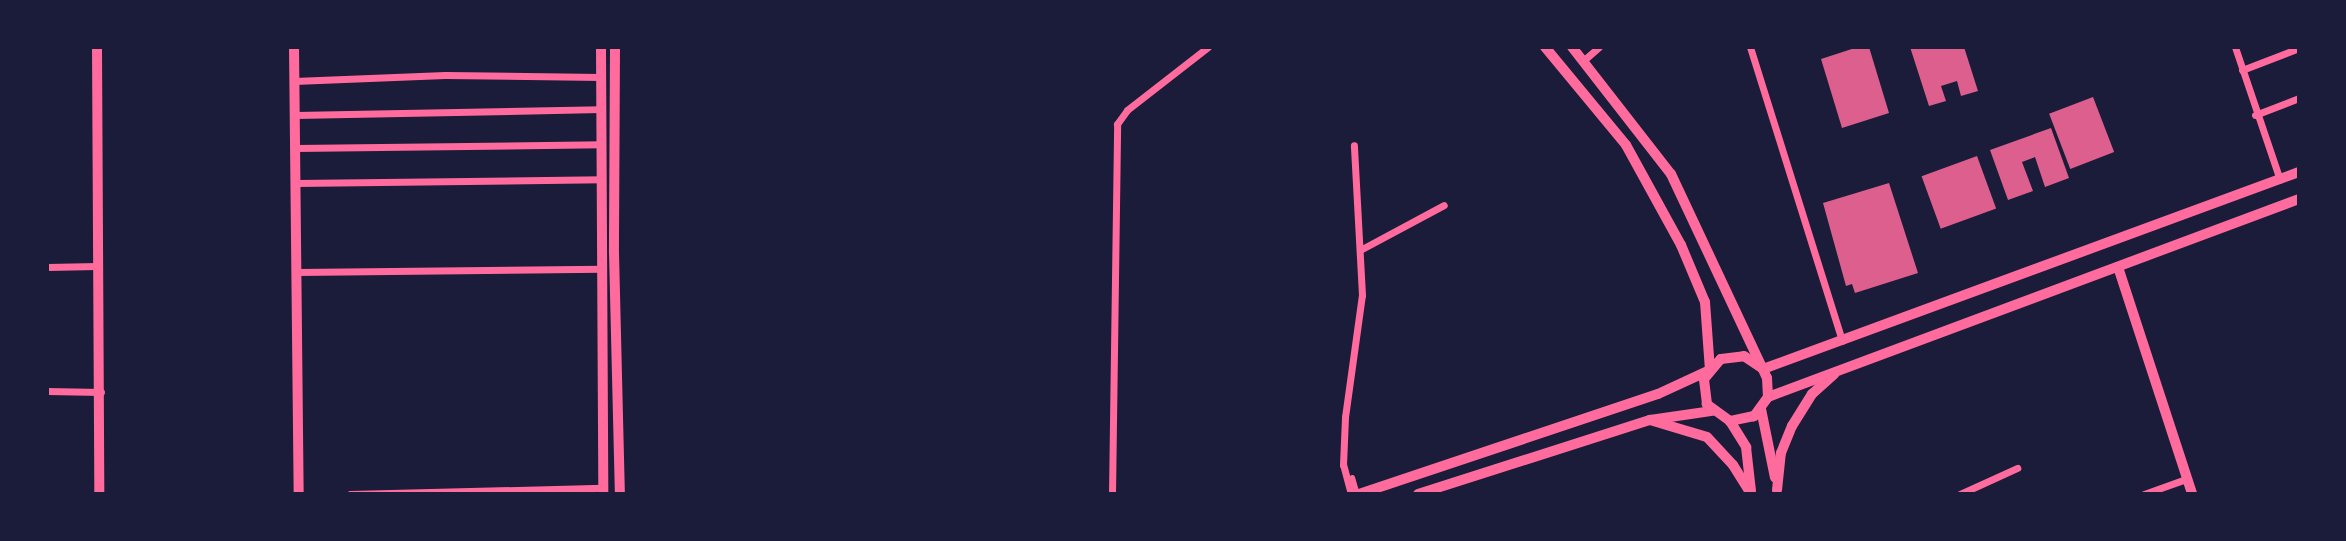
<!DOCTYPE html>
<style>
body{margin:0}
#map{position:relative;width:2346px;height:541px;overflow:hidden;background:#1b1b3a;font-family:Manrope,sans-serif}
div>[style]{position:absolute}
.building>*{inset:0;background:#dd5f8e;transform-origin:0 0}
.pedestrian>*{height:5px;margin:-2.5px;padding:0 2.5px;transform-origin:2.5px;border-radius:2.5px;background:#ff6b9d}
.minor>*{height:7px;margin:-3.5px;padding:0 3.5px;transform-origin:3.5px;border-radius:3.5px;background:#ff6b9d}
.tertiary>*{height:10px;margin:-5px;padding:0 5px;transform-origin:5px;border-radius:5px;background:#ff6b9d}
.secondary>*{height:10px;margin:-5px;padding:0 5px;transform-origin:5px;border-radius:5px;background:#ff6b9d}
span{translate:-50% -50%;white-space:nowrap;text-align:center;line-height:1.15;-webkit-text-stroke:5px #1b1b3a;paint-order:stroke}
.frame{position:absolute;inset:0;border:49px solid #1b1b3a;pointer-events:none}
</style>
<div id="map">
<div class="building">
<div style="clip-path:polygon(1858px 47px,1869px 47px,1889px 113px,1842px 128px,1821px 59px)"></div>
<div style="clip-path:polygon(1910px 47px,1964px 47px,1978px 91px,1961px 96px,1957px 81px,1941px 86px,1946px 101px,1929px 106px)"></div>
<div style="left:2093px;top:97px;width:59px;height:47px;rotate:69deg"></div>
<div style="clip-path:polygon(2051px 128px,2069px 178px,2045px 187px,2035px 157px,2022px 162px,2033px 191px,2008px 200px,1990px 150px)"></div>
<div style="left:1977px;top:156px;width:56px;height:59px;rotate:70deg"></div>
<div style="clip-path:polygon(1889px 183px,1918px 273px,1855px 293px,1852px 284px,1846px 286px,1823px 203px)"></div>
</div>
<div class="pedestrian">
<div style="left:1352px;top:477px;width:18px;rotate:74deg"></div>
</div>
<div class="minor">
<div style="left:1750px;top:47px;width:308px;rotate:72.6deg"></div>
<div style="left:2235px;top:47px;width:140px;rotate:71.3deg"></div>
<div style="left:1584px;top:60px;width:20px;rotate:-41deg"></div>
<div style="left:2242px;top:70px;width:61px;rotate:-21.1deg"></div>
<div style="left:294px;top:81px;width:151px;rotate:-2.3deg"></div>
<div style="left:445px;top:75px;width:155px;rotate:0.7deg"></div>
<div style="left:295px;top:115px;width:306px;rotate:-1.1deg"></div>
<div style="left:2255px;top:115px;width:47px;rotate:-21.1deg"></div>
<div style="left:295px;top:148px;width:307px;rotate:-0.7deg"></div>
<div style="left:296px;top:183px;width:306px;rotate:-0.7deg"></div>
<div style="left:1360px;top:250px;width:95px;rotate:-28.2deg"></div>
<div style="left:47px;top:267px;width:50px;rotate:-1.1deg"></div>
<div style="left:297px;top:272px;width:305px;rotate:-0.6deg"></div>
<div style="left:47px;top:391px;width:54px;rotate:1.1deg"></div>
<div style="left:350px;top:494px;width:253px;rotate:-1.4deg"></div>
<div style="left:1112px;top:494px;width:370px;rotate:-89.2deg"></div>
<div style="left:1117px;top:124px;width:17px;rotate:-54deg"></div>
<div style="left:1127px;top:110px;width:103px;rotate:-37.9deg"></div>
<div style="left:1351px;top:494px;width:30px;rotate:-105deg"></div>
<div style="left:1343px;top:465px;width:48px;rotate:-87.6deg"></div>
<div style="left:1345px;top:417px;width:123px;rotate:-82.1deg"></div>
<div style="left:1362px;top:295px;width:150px;rotate:-93.1deg"></div>
<div style="left:1960px;top:494px;width:63px;rotate:-24.5deg"></div>
<div style="left:2144px;top:494px;width:45px;rotate:-19.7deg"></div>
</div>
<div class="tertiary">
<div style="left:97px;top:47px;width:447px;rotate:89.7deg"></div>
<div style="left:294px;top:47px;width:447px;rotate:89.4deg"></div>
<div style="left:601px;top:47px;width:447px;rotate:89.7deg"></div>
<div style="left:615px;top:47px;width:206px;rotate:90.3deg"></div>
<div style="left:614px;top:253px;width:241px;rotate:88.6deg"></div>
<div style="left:2118px;top:267px;width:239px;rotate:71.9deg"></div>
<div style="left:1359px;top:494px;width:315px;rotate:-18.5deg"></div>
<div style="left:1658px;top:394px;width:57px;rotate:-24.8deg"></div>
<div style="left:1418px;top:494px;width:244px;rotate:-17.7deg"></div>
<div style="left:1650px;top:420px;width:63px;rotate:-8.3deg"></div>
</div>
<div class="secondary">
<div style="left:1545px;top:47px;width:127px;rotate:50.4deg"></div>
<div style="left:1626px;top:145px;width:114px;rotate:61.2deg"></div>
<div style="left:1681px;top:245px;width:62px;rotate:67.2deg"></div>
<div style="left:1705px;top:302px;width:68px;rotate:85.8deg"></div>
<div style="left:1572px;top:47px;width:161px;rotate:52.1deg"></div>
<div style="left:1671px;top:174px;width:225px;rotate:64.8deg"></div>
<div style="left:1767px;top:378px;width:19px;rotate:87deg"></div>
<div style="left:1768px;top:397px;width:24px;rotate:126deg"></div>
<div style="left:1754px;top:416px;width:25px;rotate:168deg"></div>
<div style="left:1730px;top:421px;width:29px;rotate:-144deg"></div>
<div style="left:1707px;top:404px;width:25px;rotate:-97deg"></div>
<div style="left:1704px;top:379px;width:26px;rotate:-50deg"></div>
<div style="left:1721px;top:359px;width:23px;rotate:-7deg"></div>
<div style="left:1744px;top:356px;width:23px;rotate:34deg"></div>
<div style="left:1763px;top:369px;width:571px;rotate:-20.18deg"></div>
<div style="left:1768px;top:397px;width:567px;rotate:-20.45deg"></div>
<div style="left:1761px;top:409px;width:70px;rotate:78.5deg"></div>
<div style="left:1650px;top:420px;width:59px;rotate:16.6deg"></div>
<div style="left:1707px;top:437px;width:38px;rotate:47deg"></div>
<div style="left:1733px;top:465px;width:34px;rotate:58deg"></div>
<div style="left:1730px;top:421px;width:31px;rotate:58deg"></div>
<div style="left:1746px;top:447px;width:44px;rotate:83.5deg"></div>
<div style="left:1777px;top:490px;width:37px;rotate:-84deg"></div>
<div style="left:1781px;top:453px;width:29px;rotate:-68deg"></div>
<div style="left:1792px;top:426px;width:38px;rotate:-58deg"></div>
<div style="left:1812px;top:394px;width:30px;rotate:-42deg"></div>
</div>
<div class="frame"></div>
</div>
